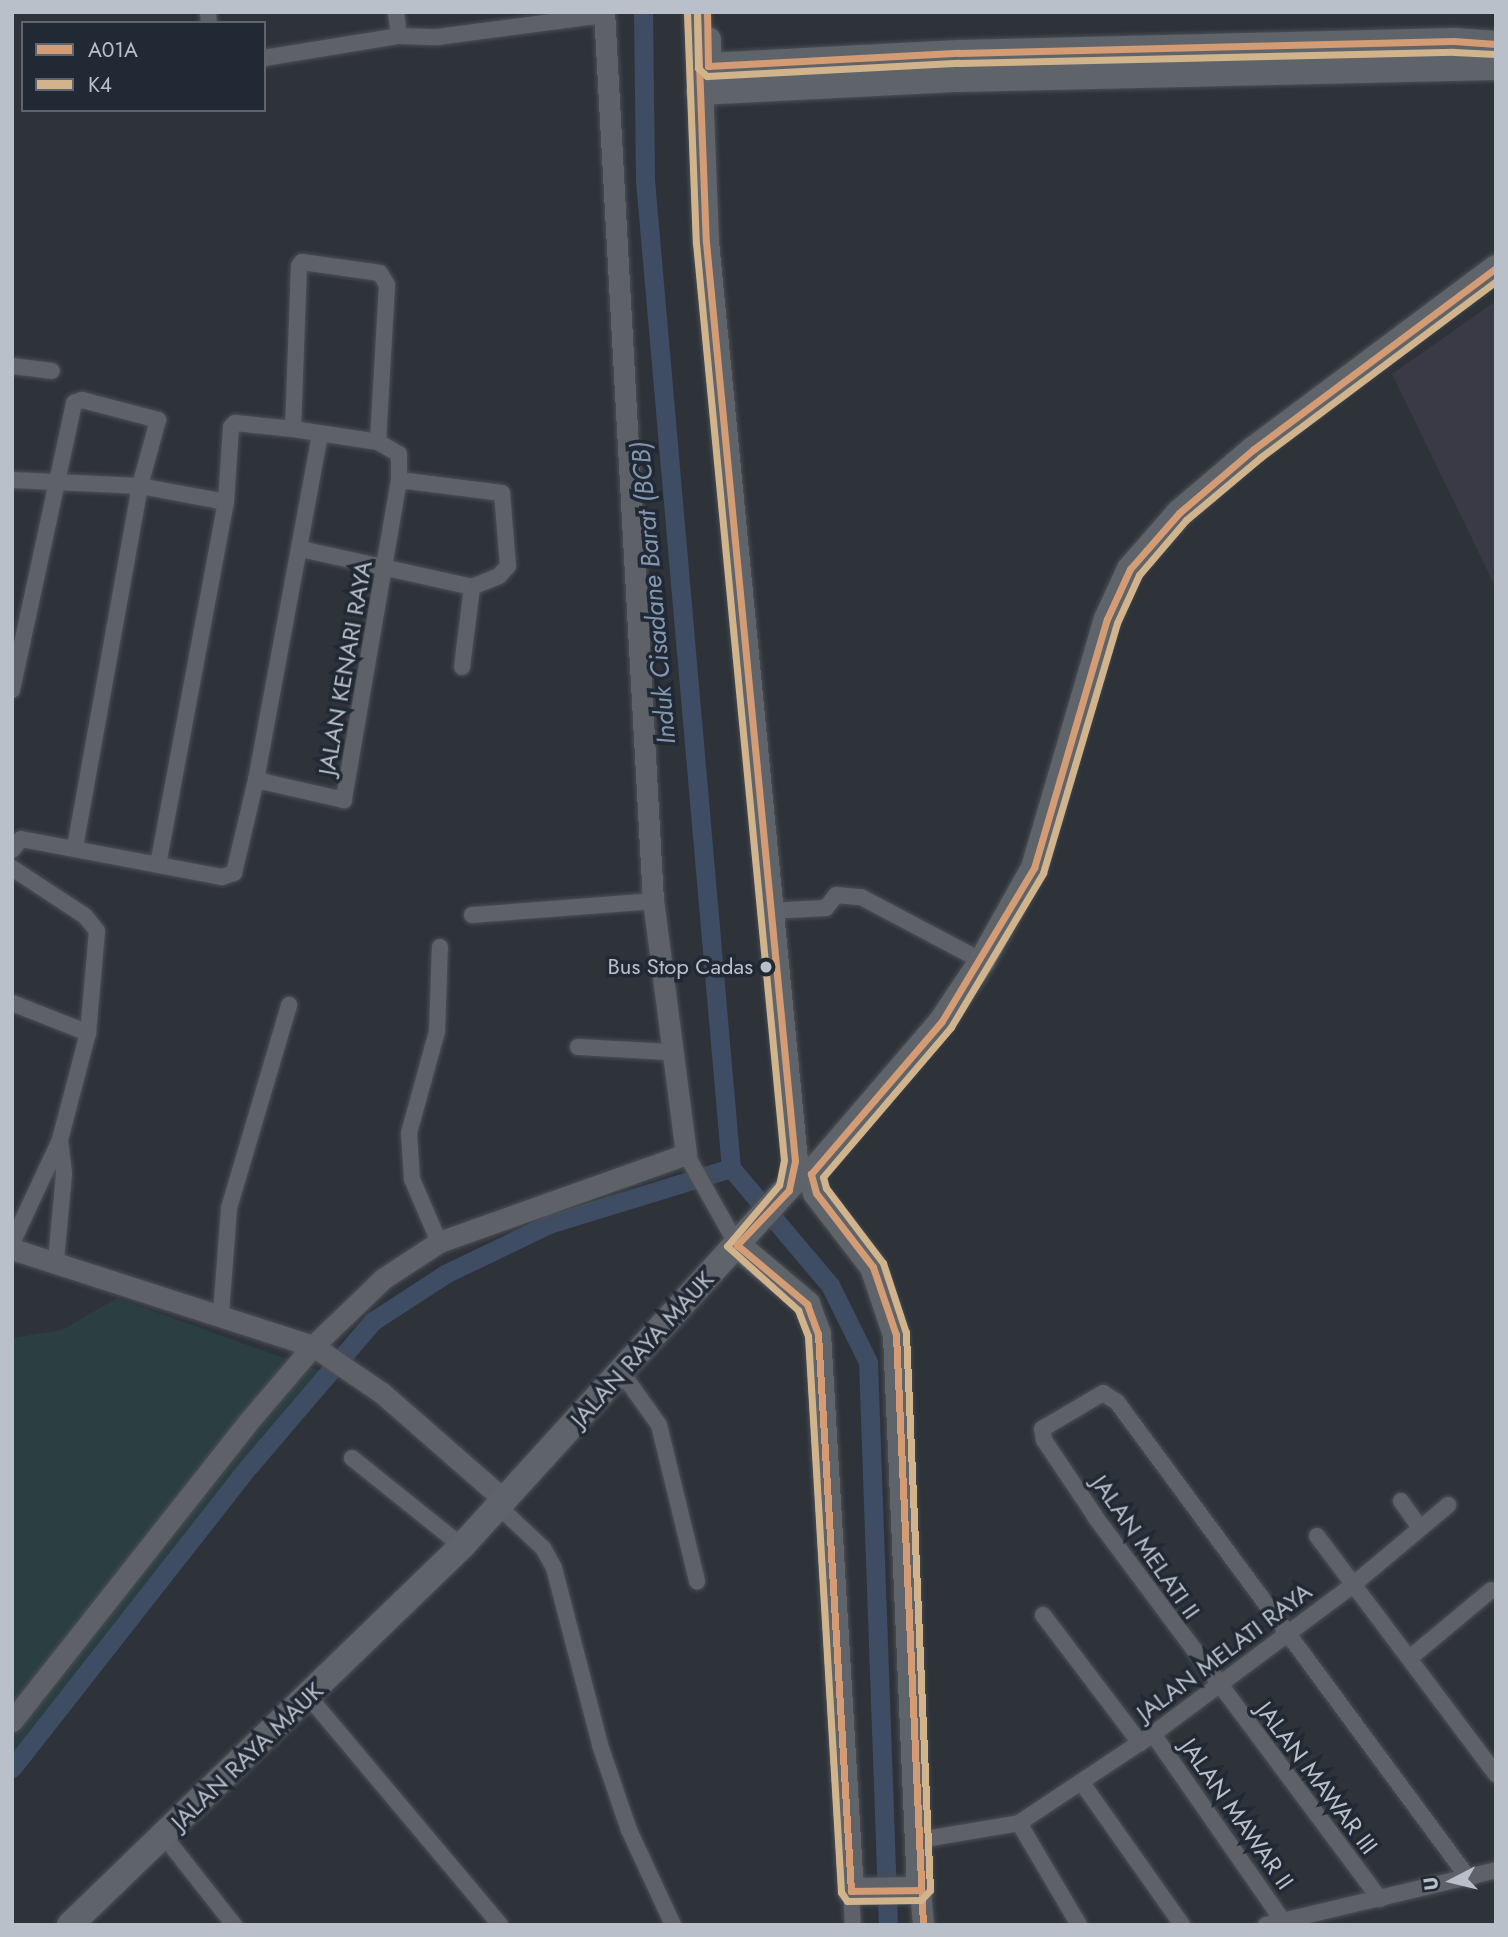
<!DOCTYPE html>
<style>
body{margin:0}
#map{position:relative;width:1508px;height:1937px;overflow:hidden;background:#2e333a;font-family:Jost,sans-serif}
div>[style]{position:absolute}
.medical>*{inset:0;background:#3a3a46}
.green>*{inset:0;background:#2b3e41}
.canal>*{height:19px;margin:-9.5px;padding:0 9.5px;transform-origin:9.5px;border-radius:9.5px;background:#3e4d63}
.roads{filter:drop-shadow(0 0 2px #4c4f55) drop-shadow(0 0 2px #4c4f55)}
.minor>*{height:16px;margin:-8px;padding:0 8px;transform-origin:8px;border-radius:8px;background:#5e6268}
.tertiary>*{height:21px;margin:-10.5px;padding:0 10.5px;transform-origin:10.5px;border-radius:10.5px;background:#5e6268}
.primary>*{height:26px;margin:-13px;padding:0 13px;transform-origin:13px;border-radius:13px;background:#5f636a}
.bus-1>*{height:7px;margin:-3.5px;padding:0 3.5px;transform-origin:3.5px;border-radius:3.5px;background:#d39c74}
.bus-2>*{height:7px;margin:-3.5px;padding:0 3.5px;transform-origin:3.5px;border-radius:3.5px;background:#d2b48c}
.dots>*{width:19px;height:19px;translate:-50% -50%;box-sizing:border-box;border:4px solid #212935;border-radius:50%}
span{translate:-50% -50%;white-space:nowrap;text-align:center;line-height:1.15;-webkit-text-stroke:7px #212935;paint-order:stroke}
.bus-label{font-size:22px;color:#b9c0ca}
.right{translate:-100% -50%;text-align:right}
.street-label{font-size:24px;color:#b9c0ca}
.water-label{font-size:26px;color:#8396af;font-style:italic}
.frame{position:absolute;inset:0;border:14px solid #b9c0ca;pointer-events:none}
.legend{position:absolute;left:21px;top:21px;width:245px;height:91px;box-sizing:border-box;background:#212935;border:2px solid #5e6571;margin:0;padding:9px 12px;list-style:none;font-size:21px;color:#b9c0ca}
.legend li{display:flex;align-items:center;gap:14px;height:35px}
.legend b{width:35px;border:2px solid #5e6571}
.north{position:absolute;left:1417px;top:1846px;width:70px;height:70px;-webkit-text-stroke:5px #212935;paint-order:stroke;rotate:263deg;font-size:19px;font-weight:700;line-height:28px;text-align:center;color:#b9c0ca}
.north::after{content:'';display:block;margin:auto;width:24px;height:32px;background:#b9c0ca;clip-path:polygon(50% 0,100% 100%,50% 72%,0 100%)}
</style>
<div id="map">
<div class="medical">
<div style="clip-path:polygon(1496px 301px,1496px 588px,1392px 374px)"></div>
</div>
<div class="green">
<div style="clip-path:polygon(117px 1298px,320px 1371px,12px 1761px,12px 1338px,62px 1330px)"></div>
</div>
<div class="canal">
<div style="left:643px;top:12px;width:168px;rotate:89.3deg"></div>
<div style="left:645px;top:180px;width:992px;rotate:85.03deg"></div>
<div style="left:731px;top:1168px;width:153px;rotate:49.8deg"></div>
<div style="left:830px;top:1285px;width:86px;rotate:63.7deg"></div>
<div style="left:868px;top:1362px;width:563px;rotate:87.97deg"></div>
<div style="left:12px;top:1768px;width:384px;rotate:-51.9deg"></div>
<div style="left:249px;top:1466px;width:191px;rotate:-49.5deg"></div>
<div style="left:373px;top:1321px;width:88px;rotate:-33deg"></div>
<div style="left:447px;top:1273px;width:113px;rotate:-25.7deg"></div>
<div style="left:549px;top:1224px;width:190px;rotate:-17.1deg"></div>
</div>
<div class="roads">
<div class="minor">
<div style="left:208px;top:12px;width:11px;rotate:85deg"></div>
<div style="left:396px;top:12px;width:24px;rotate:83deg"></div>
<div style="left:264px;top:58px;width:137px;rotate:-9.3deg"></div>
<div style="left:399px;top:36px;width:38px;rotate:2deg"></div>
<div style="left:437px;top:37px;width:168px;rotate:-7.5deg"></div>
<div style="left:12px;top:366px;width:40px;rotate:7.1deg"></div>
<div style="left:293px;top:429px;width:163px;rotate:-87.9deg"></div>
<div style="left:299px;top:266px;width:5px;rotate:-53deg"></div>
<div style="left:302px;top:262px;width:79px;rotate:8deg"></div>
<div style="left:380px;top:273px;width:14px;rotate:60deg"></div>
<div style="left:387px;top:285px;width:157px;rotate:93.3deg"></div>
<div style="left:12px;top:480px;width:128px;rotate:2.7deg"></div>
<div style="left:140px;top:486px;width:87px;rotate:10.5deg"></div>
<div style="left:399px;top:480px;width:104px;rotate:7.2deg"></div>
<div style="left:502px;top:493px;width:73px;rotate:85.3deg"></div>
<div style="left:508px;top:566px;width:13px;rotate:132deg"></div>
<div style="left:499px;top:576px;width:29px;rotate:158deg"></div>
<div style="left:301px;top:549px;width:175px;rotate:12.5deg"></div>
<div style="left:462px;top:667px;width:81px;rotate:-82.9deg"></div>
<div style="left:12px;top:690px;width:294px;rotate:-77.8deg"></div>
<div style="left:74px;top:403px;width:9px;rotate:-21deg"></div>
<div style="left:82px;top:400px;width:79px;rotate:14.7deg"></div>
<div style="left:158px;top:420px;width:68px;rotate:105.3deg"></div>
<div style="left:140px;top:486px;width:367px;rotate:100.2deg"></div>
<div style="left:12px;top:850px;width:14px;rotate:-51deg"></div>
<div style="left:21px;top:839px;width:205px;rotate:10.7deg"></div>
<div style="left:222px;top:877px;width:13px;rotate:-18deg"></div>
<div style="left:234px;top:873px;width:96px;rotate:-76.7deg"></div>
<div style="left:256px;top:780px;width:351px;rotate:-79.5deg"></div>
<div style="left:158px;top:865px;width:369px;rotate:-79.4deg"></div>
<div style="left:226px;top:502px;width:75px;rotate:-86.2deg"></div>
<div style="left:231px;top:427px;width:6px;rotate:-45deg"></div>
<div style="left:235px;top:423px;width:58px;rotate:5.9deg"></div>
<div style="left:293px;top:429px;width:86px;rotate:8.7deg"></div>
<div style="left:378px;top:442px;width:24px;rotate:30deg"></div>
<div style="left:399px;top:454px;width:26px;rotate:90deg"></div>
<div style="left:399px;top:480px;width:325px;rotate:99.8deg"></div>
<div style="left:344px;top:800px;width:90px;rotate:-167.2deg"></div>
<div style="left:12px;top:868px;width:87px;rotate:33.3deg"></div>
<div style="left:85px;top:916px;width:19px;rotate:51deg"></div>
<div style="left:97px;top:931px;width:102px;rotate:95deg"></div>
<div style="left:88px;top:1033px;width:111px;rotate:104.7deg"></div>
<div style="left:60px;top:1140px;width:34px;rotate:83deg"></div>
<div style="left:64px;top:1174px;width:87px;rotate:95.3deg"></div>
<div style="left:768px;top:911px;width:58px;rotate:-3deg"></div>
<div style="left:826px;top:908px;width:16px;rotate:-52deg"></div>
<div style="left:836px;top:895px;width:25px;rotate:5deg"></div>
<div style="left:861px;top:897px;width:137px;rotate:27.9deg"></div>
<div style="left:472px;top:915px;width:182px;rotate:-4.4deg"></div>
<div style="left:12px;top:1003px;width:82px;rotate:21.5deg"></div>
<div style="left:578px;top:1047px;width:92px;rotate:3.1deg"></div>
<div style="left:686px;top:1154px;width:104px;rotate:60.7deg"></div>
<div style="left:439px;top:1242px;width:69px;rotate:-113.2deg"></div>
<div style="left:412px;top:1179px;width:46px;rotate:-93.7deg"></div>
<div style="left:409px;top:1133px;width:106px;rotate:-74.6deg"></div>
<div style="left:437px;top:1031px;width:84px;rotate:-88deg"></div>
<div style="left:12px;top:1243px;width:114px;rotate:-65deg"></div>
<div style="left:221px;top:1313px;width:105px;rotate:-85.6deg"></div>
<div style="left:229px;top:1208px;width:212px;rotate:-73.5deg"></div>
<div style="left:622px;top:1373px;width:64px;rotate:54.6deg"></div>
<div style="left:659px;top:1425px;width:161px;rotate:76.3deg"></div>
<div style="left:352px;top:1458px;width:141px;rotate:38.7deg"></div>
<div style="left:1401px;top:1501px;width:33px;rotate:55deg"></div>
<div style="left:498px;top:1506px;width:62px;rotate:43deg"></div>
<div style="left:543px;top:1548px;width:23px;rotate:61deg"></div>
<div style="left:554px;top:1568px;width:183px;rotate:75.4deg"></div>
<div style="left:600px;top:1745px;width:90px;rotate:71.2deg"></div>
<div style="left:629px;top:1830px;width:105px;rotate:65.1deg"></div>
<div style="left:1317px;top:1536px;width:298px;rotate:53.1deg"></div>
<div style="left:1043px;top:1615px;width:161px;rotate:52.8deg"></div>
<div style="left:1411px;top:1657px;width:104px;rotate:-39.9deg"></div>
<div style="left:309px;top:1697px;width:297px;rotate:50deg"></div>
<div style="left:1153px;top:1734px;width:228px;rotate:55.2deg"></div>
<div style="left:1082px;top:1783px;width:174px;rotate:54.8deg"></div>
<div style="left:1019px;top:1823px;width:118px;rotate:59.5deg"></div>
<div style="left:164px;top:1836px;width:113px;rotate:51.8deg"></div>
<div style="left:919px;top:1840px;width:101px;rotate:-9.6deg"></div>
<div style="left:1019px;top:1823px;width:161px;rotate:-33.6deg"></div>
<div style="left:1153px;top:1734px;width:251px;rotate:-36.7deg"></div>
<div style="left:1354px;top:1584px;width:123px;rotate:-40deg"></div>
<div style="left:851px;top:1891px;width:34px;rotate:87deg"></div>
<div style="left:1380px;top:1899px;width:477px;rotate:-126.7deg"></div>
<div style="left:1095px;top:1516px;width:92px;rotate:-123.9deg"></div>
<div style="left:1044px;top:1440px;width:11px;rotate:-100deg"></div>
<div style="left:1042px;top:1429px;width:71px;rotate:-30.5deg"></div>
<div style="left:1103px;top:1393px;width:17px;rotate:33deg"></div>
<div style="left:1117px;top:1402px;width:593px;rotate:53.57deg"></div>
<div style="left:1266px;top:1925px;width:236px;rotate:-13.4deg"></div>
</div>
<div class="tertiary">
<div style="left:12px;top:1249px;width:316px;rotate:17.9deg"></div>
<div style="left:313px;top:1346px;width:83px;rotate:34.3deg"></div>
<div style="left:382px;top:1393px;width:161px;rotate:41.2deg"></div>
<div style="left:12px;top:1721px;width:381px;rotate:-51.7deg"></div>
<div style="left:248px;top:1422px;width:100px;rotate:-49.5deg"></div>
<div style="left:313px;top:1346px;width:98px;rotate:-43.8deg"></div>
<div style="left:384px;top:1278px;width:66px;rotate:-33.2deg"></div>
<div style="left:439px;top:1242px;width:262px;rotate:-19.6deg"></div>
<div style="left:686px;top:1154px;width:255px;rotate:-97.4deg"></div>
<div style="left:653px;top:901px;width:890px;rotate:-93.15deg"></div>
<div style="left:920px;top:1890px;width:35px;rotate:85deg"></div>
</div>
<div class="primary">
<div style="left:708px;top:40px;width:26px;rotate:90deg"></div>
<div style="left:708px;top:66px;width:251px;rotate:-3deg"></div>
<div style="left:959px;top:53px;width:495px;rotate:-1.4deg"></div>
<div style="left:1454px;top:41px;width:42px;rotate:4.1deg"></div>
<div style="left:699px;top:92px;width:261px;rotate:-2.9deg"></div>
<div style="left:960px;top:79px;width:536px;rotate:-1.28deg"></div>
<div style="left:737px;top:1245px;width:92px;rotate:40.1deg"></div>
<div style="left:807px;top:1304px;width:32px;rotate:70deg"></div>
<div style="left:818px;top:1334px;width:558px;rotate:86.61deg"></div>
<div style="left:851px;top:1891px;width:69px;rotate:-0.8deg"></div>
<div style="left:920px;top:1890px;width:556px;rotate:-92.48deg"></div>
<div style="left:896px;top:1335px;width:72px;rotate:-108.7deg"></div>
<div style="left:873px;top:1267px;width:93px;rotate:-127.6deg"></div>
<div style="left:816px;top:1193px;width:20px;rotate:-105deg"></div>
<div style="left:811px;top:1174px;width:201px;rotate:-49.4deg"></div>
<div style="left:942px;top:1021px;width:72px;rotate:-56.3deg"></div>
<div style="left:982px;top:961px;width:107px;rotate:-60.8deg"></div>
<div style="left:1034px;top:868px;width:259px;rotate:-73.7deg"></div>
<div style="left:1107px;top:619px;width:55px;rotate:-65.3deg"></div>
<div style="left:1130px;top:569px;width:74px;rotate:-48.8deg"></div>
<div style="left:1179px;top:513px;width:99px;rotate:-40.5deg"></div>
<div style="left:1254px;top:449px;width:302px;rotate:-36.8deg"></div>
<div style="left:70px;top:1925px;width:545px;rotate:-44.03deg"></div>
<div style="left:462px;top:1546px;width:491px;rotate:-47.7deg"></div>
<div style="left:792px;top:1183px;width:22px;rotate:-82deg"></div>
<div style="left:795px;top:1161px;width:923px;rotate:-95.53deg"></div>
<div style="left:706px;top:242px;width:230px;rotate:-92.2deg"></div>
</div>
</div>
<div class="bus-1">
<div style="left:697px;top:12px;width:230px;rotate:87.8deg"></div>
<div style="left:706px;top:242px;width:923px;rotate:84.47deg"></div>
<div style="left:795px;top:1161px;width:30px;rotate:102deg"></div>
<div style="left:789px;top:1190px;width:76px;rotate:133.4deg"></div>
<div style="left:737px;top:1245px;width:92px;rotate:40.1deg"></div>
<div style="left:807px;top:1304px;width:32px;rotate:70deg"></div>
<div style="left:818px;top:1334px;width:558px;rotate:86.61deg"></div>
<div style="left:851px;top:1891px;width:69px;rotate:-0.8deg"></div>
<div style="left:707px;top:12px;width:54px;rotate:88.9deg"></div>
<div style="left:708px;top:66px;width:251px;rotate:-3deg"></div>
<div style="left:959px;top:53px;width:495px;rotate:-1.4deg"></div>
<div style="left:1454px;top:41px;width:42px;rotate:4.1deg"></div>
<div style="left:923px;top:1925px;width:591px;rotate:-92.62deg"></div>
<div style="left:896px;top:1335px;width:72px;rotate:-108.7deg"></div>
<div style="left:873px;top:1267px;width:93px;rotate:-127.6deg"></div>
<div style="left:816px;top:1193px;width:20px;rotate:-105deg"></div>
<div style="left:811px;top:1174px;width:201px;rotate:-49.4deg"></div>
<div style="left:942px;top:1021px;width:179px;rotate:-59deg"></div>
<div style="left:1034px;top:868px;width:259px;rotate:-73.7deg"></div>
<div style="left:1107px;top:619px;width:55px;rotate:-65.3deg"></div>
<div style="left:1130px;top:569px;width:74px;rotate:-48.8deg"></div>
<div style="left:1179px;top:513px;width:99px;rotate:-40.5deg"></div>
<div style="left:1254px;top:449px;width:302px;rotate:-36.8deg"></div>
</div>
<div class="bus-2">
<div style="left:687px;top:12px;width:231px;rotate:87.8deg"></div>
<div style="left:696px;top:243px;width:921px;rotate:84.52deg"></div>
<div style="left:784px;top:1160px;width:25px;rotate:101deg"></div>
<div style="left:779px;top:1185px;width:80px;rotate:130.4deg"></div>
<div style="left:727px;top:1246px;width:96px;rotate:42deg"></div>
<div style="left:798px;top:1310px;width:28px;rotate:69deg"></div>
<div style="left:808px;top:1336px;width:557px;rotate:86.6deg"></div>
<div style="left:841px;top:1892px;width:11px;rotate:56deg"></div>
<div style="left:847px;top:1901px;width:74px;rotate:-0.8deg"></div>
<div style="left:921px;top:1900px;width:13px;rotate:-48deg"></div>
<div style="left:930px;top:1890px;width:558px;rotate:-92.47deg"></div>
<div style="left:906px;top:1333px;width:74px;rotate:-108.2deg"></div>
<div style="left:883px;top:1263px;width:94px;rotate:-127.2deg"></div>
<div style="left:826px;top:1188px;width:11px;rotate:-105deg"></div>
<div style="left:823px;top:1177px;width:197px;rotate:-49.5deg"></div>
<div style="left:951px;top:1027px;width:179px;rotate:-59.1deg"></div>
<div style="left:1043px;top:873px;width:261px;rotate:-73.5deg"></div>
<div style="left:1117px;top:623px;width:53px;rotate:-65.4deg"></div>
<div style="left:1139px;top:575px;width:72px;rotate:-49.5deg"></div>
<div style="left:1186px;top:520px;width:98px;rotate:-40deg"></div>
<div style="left:1261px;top:457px;width:294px;rotate:-36.8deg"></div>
<div style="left:697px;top:12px;width:56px;rotate:89deg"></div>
<div style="left:698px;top:68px;width:12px;rotate:42deg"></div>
<div style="left:707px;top:76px;width:252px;rotate:-3deg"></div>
<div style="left:959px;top:63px;width:495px;rotate:-1.3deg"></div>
<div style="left:1454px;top:52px;width:41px;rotate:2.8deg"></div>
</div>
<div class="dots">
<div style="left:766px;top:967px;background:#b9c0ca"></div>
</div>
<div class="bus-label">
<span class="right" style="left:753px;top:967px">Bus Stop Cadas</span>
</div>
<div class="street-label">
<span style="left:345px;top:668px;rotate:-80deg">JALAN KENARI RAYA</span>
<span style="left:642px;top:1349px;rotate:-48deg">JALAN RAYA MAUK</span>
<span style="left:1146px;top:1547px;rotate:55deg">JALAN MELATI II</span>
<span style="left:1224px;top:1652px;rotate:-37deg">JALAN MELATI RAYA</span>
<span style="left:247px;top:1756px;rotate:-44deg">JALAN RAYA MAUK</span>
<span style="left:1317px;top:1778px;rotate:53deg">JALAN MAWAR III</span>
<span style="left:1237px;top:1814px;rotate:55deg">JALAN MAWAR II</span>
</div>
<div class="water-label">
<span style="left:654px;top:593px;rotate:-95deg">Induk Cisadane Barat (BCB)</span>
</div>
<div class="frame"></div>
<ul class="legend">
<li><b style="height:9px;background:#d39c74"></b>A01A</li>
<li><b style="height:9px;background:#d2b48c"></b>K4</li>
</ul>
<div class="north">U</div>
</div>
